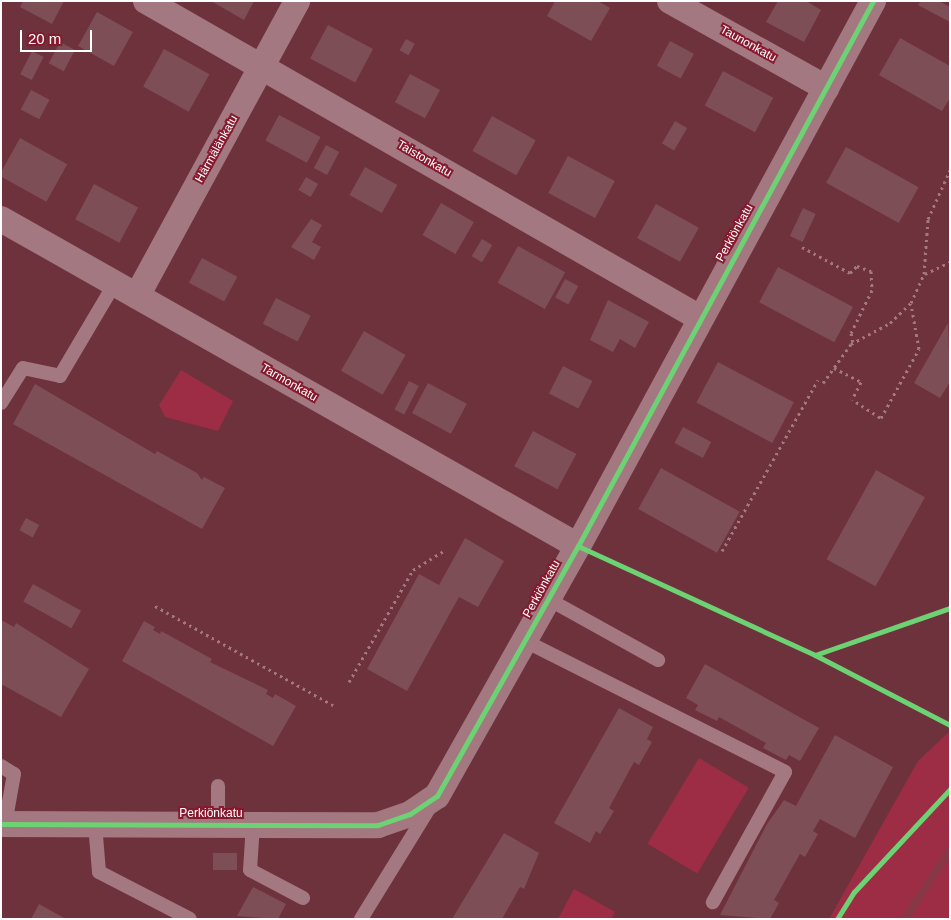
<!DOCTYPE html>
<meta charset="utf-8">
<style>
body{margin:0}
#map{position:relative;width:951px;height:920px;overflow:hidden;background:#6e323d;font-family:Helvetica,sans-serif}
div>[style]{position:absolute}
.green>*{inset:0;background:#9d2d44;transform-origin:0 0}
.stream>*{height:8px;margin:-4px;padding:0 4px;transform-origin:4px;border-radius:4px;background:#873746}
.building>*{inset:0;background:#7e4e57;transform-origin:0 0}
.path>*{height:3px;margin-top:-1.5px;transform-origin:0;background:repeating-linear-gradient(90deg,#a37880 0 2.5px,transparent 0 6.5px)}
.lane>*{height:14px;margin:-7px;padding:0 7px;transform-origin:7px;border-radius:7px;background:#a37880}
.street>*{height:26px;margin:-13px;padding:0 13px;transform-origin:13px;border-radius:13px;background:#a37880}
.cycleway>*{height:5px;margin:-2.5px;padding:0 2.5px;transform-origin:2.5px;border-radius:2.5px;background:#6cd273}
span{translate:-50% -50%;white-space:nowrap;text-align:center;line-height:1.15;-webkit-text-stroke:4px #86192e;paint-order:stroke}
.street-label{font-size:12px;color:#fff}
.frame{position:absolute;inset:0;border:2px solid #fff;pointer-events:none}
.scale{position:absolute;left:20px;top:30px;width:72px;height:22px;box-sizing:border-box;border:2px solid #fff;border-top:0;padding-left:6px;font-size:15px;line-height:18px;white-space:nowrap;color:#fff;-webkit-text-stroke:4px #86192e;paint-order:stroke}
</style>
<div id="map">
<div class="green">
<div style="clip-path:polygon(181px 370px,233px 401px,218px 431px,165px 417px,159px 405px)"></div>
<div style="clip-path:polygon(950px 731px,950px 919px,829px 919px,918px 761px)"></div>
<div style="left:699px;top:758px;width:58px;height:100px;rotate:31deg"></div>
<div style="clip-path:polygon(574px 889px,615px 912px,611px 919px,558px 919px)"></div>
</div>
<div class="stream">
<div style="left:905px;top:919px;width:82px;rotate:-56.9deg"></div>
</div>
<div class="building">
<div style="clip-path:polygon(23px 1px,64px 1px,52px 24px,20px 7px)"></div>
<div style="clip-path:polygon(211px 1px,254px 1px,244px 20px)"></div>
<div style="clip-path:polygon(555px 1px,598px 1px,610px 8px,591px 41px,547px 16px)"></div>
<div style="clip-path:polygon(778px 1px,806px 1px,821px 10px,804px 42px,766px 22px)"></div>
<div style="clip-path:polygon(921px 1px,939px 1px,950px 7px,950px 22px,918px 5px)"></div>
<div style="left:97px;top:12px;width:41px;height:39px;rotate:29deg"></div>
<div style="left:328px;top:25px;width:51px;height:38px;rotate:28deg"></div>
<div style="clip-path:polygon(900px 38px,950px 66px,950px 98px,942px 111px,879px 75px)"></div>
<div style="left:406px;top:39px;width:10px;height:13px;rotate:29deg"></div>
<div style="left:670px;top:41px;width:27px;height:28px;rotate:28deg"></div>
<div style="left:60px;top:42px;width:17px;height:24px;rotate:28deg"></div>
<div style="left:164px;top:49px;width:52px;height:43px;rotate:29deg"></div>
<div style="left:32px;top:51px;width:13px;height:26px;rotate:27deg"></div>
<div style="left:723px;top:71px;width:57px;height:39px;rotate:28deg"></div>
<div style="left:410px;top:74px;width:34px;height:32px;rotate:28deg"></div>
<div style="left:31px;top:90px;width:21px;height:22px;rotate:28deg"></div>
<div style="left:279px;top:115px;width:47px;height:29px;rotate:28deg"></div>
<div style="left:492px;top:116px;width:50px;height:40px;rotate:29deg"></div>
<div style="left:675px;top:121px;width:14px;height:26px;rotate:30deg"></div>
<div style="left:20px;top:138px;width:54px;height:43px;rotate:29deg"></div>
<div style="left:326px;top:145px;width:15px;height:26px;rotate:28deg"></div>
<div style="left:846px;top:147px;width:83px;height:41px;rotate:29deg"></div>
<div style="left:568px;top:156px;width:53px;height:42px;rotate:28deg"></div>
<div style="left:365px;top:167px;width:37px;height:32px;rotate:29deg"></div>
<div style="left:306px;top:177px;width:14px;height:15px;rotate:30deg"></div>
<div style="left:94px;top:184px;width:50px;height:40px;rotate:28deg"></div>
<div style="left:441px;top:203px;width:38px;height:37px;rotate:30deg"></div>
<div style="left:656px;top:204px;width:49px;height:39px;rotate:29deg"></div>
<div style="left:803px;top:208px;width:14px;height:31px;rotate:25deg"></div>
<div style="clip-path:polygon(311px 219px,322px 225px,312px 242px,321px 247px,314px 260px,291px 247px)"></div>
<div style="left:482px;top:239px;width:12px;height:20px;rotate:31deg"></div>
<div style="left:518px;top:246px;width:54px;height:42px;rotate:29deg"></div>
<div style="left:202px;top:258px;width:40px;height:28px;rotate:28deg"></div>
<div style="left:778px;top:267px;width:85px;height:40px;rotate:28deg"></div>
<div style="left:565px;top:279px;width:15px;height:21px;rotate:28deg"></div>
<div style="left:276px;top:298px;width:39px;height:29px;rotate:27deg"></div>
<div style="clip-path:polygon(608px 300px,649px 322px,635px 348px,620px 339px,613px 352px,590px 340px)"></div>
<div style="clip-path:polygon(948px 323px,950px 382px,940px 398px,914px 383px)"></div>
<div style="left:364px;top:331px;width:48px;height:46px;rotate:30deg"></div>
<div style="left:718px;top:362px;width:86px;height:46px;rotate:28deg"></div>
<div style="left:563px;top:366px;width:33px;height:31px;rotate:27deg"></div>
<div style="left:409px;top:381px;width:11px;height:32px;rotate:27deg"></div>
<div style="left:428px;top:383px;width:44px;height:34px;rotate:28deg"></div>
<div style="clip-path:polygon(35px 384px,155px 454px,157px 451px,197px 473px,202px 480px,204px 477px,225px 488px,202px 529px,13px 424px)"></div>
<div style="left:683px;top:427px;width:32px;height:18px;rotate:28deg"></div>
<div style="left:533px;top:431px;width:49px;height:40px;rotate:28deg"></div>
<div style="left:661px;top:468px;width:90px;height:47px;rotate:29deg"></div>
<div style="left:876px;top:470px;width:56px;height:102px;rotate:29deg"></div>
<div style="left:26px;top:518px;width:15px;height:14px;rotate:28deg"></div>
<div style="clip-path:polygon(465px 538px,504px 561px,478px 607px,459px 597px,407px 691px,367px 669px,419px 574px,439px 585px)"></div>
<div style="left:33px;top:584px;width:55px;height:20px;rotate:29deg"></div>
<div style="clip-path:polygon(1px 620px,14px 627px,16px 623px,89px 669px,61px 717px,1px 684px)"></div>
<div style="clip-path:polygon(144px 621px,155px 627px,153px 630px,160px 634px,161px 631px,212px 659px,210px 662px,268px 690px,266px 694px,273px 698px,275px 694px,296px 706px,273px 746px,122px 661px)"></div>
<div style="clip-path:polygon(705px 664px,819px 728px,800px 761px,789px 755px,786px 760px,763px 748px,766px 743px,719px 717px,717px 721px,695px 710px,698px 705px,686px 698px)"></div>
<div style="clip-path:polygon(619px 708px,653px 727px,647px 739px,652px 742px,639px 765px,634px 762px,609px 808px,614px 811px,600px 834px,596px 831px,590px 843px,554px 823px)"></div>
<div style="clip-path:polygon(835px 735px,893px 767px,855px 838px,820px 819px,813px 831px,818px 834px,805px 857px,800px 854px,774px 900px,779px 903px,770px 919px,720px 915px,767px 824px,784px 800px,796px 806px)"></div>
<div style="clip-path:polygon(504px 833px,539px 853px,524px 889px,520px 887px,502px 919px,452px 919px)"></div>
<div style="left:213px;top:853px;width:24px;height:17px"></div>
<div style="clip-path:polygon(253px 887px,286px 904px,278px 919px,237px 916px)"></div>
<div style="clip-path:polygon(39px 904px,66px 919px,31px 919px)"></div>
</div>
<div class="path">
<div style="left:802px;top:247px;width:55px;rotate:28.4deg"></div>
<div style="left:850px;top:273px;width:10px;rotate:-45deg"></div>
<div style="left:857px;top:266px;width:15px;rotate:20deg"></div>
<div style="left:871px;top:271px;width:19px;rotate:87deg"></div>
<div style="left:872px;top:290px;width:48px;rotate:116deg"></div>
<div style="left:851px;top:333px;width:10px;rotate:79deg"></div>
<div style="left:925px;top:274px;width:28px;rotate:-26deg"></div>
<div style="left:834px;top:368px;width:30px;rotate:27deg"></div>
<div style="left:861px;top:382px;width:20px;rotate:117deg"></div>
<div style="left:823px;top:383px;width:48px;rotate:-54.3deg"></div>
<div style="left:851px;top:344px;width:44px;rotate:-28.3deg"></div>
<div style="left:890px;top:323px;width:29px;rotate:-44deg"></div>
<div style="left:911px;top:303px;width:32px;rotate:-66deg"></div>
<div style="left:924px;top:274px;width:55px;rotate:-85.8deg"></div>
<div style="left:928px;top:219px;width:54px;rotate:-65.8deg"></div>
<div style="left:856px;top:402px;width:30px;rotate:33deg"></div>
<div style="left:881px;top:418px;width:79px;rotate:-61.2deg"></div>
<div style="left:919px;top:349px;width:46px;rotate:-100.1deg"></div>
<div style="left:722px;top:551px;width:196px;rotate:-60.7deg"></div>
<div style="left:155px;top:606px;width:204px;rotate:29.1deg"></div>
<div style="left:349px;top:682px;width:129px;rotate:-60.3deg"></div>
<div style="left:413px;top:570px;width:36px;rotate:-32deg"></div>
</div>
<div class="lane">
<div style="left:1px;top:403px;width:41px;rotate:-57.8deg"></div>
<div style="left:23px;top:368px;width:38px;rotate:12deg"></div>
<div style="left:60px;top:376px;width:108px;rotate:-59.4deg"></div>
<div style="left:548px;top:599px;width:126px;rotate:29deg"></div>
<div style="left:525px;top:641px;width:291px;rotate:26.7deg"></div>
<div style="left:785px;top:772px;width:149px;rotate:119deg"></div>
<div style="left:1px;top:766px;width:15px;rotate:32deg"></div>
<div style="left:14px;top:774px;width:51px;rotate:100.2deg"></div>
<div style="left:218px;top:786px;width:38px;rotate:90deg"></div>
<div style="left:95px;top:824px;width:48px;rotate:85.2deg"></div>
<div style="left:99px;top:872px;width:102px;rotate:27.3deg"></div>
<div style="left:253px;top:824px;width:46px;rotate:93.7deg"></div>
<div style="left:250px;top:870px;width:60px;rotate:27.8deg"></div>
<div style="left:361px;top:919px;width:132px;rotate:-58.4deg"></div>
</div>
<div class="street">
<div style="left:146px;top:1px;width:638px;rotate:29.78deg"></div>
<div style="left:670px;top:1px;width:179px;rotate:29.1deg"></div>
<div style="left:1px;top:219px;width:663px;rotate:29.54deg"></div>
<div style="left:137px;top:296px;width:336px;rotate:-61.5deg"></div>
<div style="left:1px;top:824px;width:377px;rotate:0.2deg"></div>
<div style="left:378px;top:825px;width:34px;rotate:-19deg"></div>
<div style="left:410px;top:814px;width:32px;rotate:-34deg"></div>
<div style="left:437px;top:796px;width:287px;rotate:-60.6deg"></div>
<div style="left:578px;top:546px;width:620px;rotate:-61.57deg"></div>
</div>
<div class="cycleway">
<div style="left:578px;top:546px;width:261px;rotate:24.7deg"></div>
<div style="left:815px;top:655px;width:152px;rotate:27.4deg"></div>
<div style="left:815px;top:655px;width:143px;rotate:-19.2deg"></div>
<div style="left:1px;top:824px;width:377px;rotate:0.2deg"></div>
<div style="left:378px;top:825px;width:34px;rotate:-19deg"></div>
<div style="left:410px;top:814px;width:32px;rotate:-34deg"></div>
<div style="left:437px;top:796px;width:287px;rotate:-60.6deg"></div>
<div style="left:578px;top:546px;width:620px;rotate:-61.57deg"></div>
<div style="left:837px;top:919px;width:32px;rotate:-58deg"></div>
<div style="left:854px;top:892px;width:141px;rotate:-47deg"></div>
</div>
<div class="street-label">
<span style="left:748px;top:44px;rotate:29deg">Taunonkatu</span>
<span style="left:217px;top:149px;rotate:-61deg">Härmälänkatu</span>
<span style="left:424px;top:159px;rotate:30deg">Taistonkatu</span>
<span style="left:735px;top:233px;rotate:-61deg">Perkiönkatu</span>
<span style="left:289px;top:383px;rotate:30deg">Tarmonkatu</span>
<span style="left:542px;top:589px;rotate:-61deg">Perkiönkatu</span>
<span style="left:211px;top:814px">Perkiönkatu</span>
</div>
<div class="frame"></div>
<div class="scale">20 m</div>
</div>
